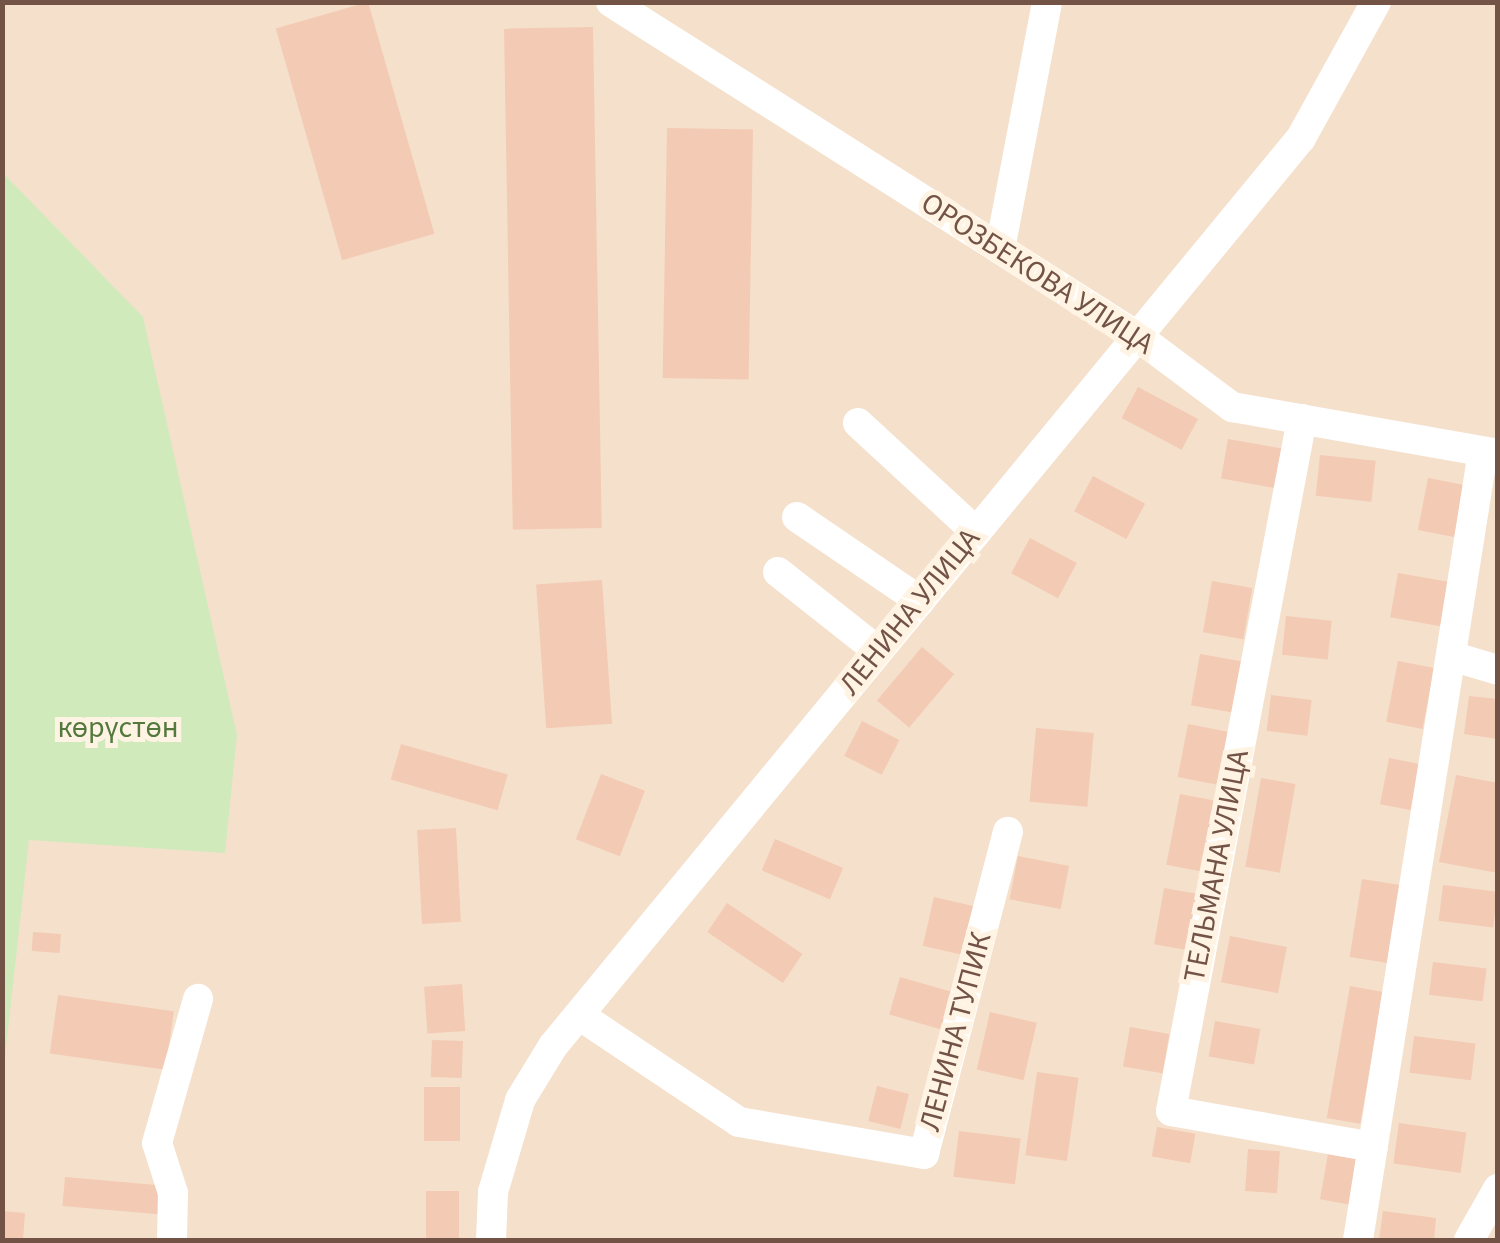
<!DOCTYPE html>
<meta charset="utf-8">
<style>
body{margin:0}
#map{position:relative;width:1500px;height:1243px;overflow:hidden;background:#fdefdd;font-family:"Source Sans 3",sans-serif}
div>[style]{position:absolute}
.residential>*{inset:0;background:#f5e0cb;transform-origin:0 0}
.green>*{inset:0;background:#d1eabc}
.building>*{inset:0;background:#f3cab4;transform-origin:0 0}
.minor>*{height:30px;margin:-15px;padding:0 15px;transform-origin:15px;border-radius:15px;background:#fff}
span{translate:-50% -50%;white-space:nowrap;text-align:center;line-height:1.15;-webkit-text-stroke:10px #fff3e4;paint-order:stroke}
.street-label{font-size:30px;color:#735345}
.park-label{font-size:30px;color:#53793d}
.frame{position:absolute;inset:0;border:5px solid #735345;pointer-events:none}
</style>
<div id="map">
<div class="residential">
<div style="left:2px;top:3px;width:1495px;height:1237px"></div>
</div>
<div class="green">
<div style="clip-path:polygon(3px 173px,143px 317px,237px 735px,225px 853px,29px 840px,3px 1075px)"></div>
</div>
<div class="building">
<div style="left:368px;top:2px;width:241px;height:96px;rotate:74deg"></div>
<div style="left:593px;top:27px;width:501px;height:89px;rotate:89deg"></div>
<div style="left:667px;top:128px;width:86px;height:250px;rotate:1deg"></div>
<div style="left:1138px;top:387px;width:68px;height:35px;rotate:28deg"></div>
<div style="left:1228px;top:439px;width:55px;height:40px;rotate:10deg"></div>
<div style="left:1320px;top:455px;width:56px;height:41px;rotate:6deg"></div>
<div style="left:1093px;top:476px;width:59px;height:40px;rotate:28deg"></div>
<div style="left:1428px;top:478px;width:37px;height:53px;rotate:11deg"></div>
<div style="left:1030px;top:538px;width:53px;height:40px;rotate:28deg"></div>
<div style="left:1398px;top:573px;width:51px;height:45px;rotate:10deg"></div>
<div style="left:602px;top:580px;width:144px;height:66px;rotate:86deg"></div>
<div style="left:1212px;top:581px;width:41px;height:52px;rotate:10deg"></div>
<div style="left:1286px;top:616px;width:46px;height:39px;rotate:6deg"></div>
<div style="left:922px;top:647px;width:42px;height:70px;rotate:40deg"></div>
<div style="left:1200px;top:654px;width:42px;height:52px;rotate:10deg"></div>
<div style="left:1398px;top:661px;width:37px;height:62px;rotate:11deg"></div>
<div style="left:1271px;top:695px;width:41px;height:36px;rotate:7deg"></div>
<div style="clip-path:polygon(1469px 696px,1498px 699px,1498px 739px,1464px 734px)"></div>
<div style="left:862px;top:721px;width:42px;height:39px;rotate:27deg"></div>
<div style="left:1188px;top:724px;width:43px;height:54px;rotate:11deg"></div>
<div style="left:1036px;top:728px;width:58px;height:74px;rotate:5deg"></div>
<div style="left:401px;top:744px;width:111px;height:37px;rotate:16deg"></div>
<div style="left:1389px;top:758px;width:31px;height:47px;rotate:11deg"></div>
<div style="left:601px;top:774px;width:47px;height:70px;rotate:21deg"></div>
<div style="clip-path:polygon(1456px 775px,1498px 783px,1498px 873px,1439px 862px)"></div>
<div style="left:1261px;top:778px;width:35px;height:90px;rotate:10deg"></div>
<div style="left:1180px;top:794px;width:36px;height:72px;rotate:11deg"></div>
<div style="left:456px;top:828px;width:94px;height:39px;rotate:87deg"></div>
<div style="left:775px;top:839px;width:74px;height:34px;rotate:23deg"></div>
<div style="left:1018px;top:856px;width:52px;height:44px;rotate:11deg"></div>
<div style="left:1362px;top:879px;width:45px;height:79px;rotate:9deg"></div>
<div style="left:1443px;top:885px;width:55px;height:36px;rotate:7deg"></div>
<div style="left:1164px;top:888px;width:36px;height:57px;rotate:10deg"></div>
<div style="left:934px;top:897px;width:49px;height:50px;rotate:13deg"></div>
<div style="left:727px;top:903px;width:91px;height:35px;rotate:34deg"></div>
<div style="left:33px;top:932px;width:28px;height:19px;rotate:4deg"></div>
<div style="left:1230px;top:936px;width:58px;height:47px;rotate:11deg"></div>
<div style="left:1433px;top:962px;width:54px;height:33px;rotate:7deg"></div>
<div style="left:900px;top:977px;width:56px;height:39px;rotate:16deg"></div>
<div style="left:462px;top:984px;width:47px;height:38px;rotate:86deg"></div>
<div style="left:1350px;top:986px;width:34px;height:134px;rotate:10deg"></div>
<div style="left:58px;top:995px;width:117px;height:59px;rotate:8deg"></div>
<div style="left:990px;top:1012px;width:48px;height:59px;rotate:13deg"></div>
<div style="left:1215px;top:1021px;width:46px;height:36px;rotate:10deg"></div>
<div style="left:1130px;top:1027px;width:40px;height:40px;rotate:10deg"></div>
<div style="left:1414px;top:1036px;width:62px;height:37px;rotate:7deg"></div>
<div style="left:432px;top:1040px;width:31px;height:37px;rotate:2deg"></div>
<div style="left:1037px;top:1072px;width:42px;height:84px;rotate:8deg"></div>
<div style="left:877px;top:1086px;width:33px;height:36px;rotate:14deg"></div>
<div style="left:424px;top:1087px;width:36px;height:54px"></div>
<div style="left:1399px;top:1123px;width:68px;height:41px;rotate:8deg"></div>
<div style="left:1157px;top:1127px;width:39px;height:30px;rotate:10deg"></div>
<div style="left:959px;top:1131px;width:62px;height:46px;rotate:7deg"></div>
<div style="left:1248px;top:1149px;width:32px;height:42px;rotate:4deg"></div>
<div style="left:1328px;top:1154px;width:34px;height:46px;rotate:10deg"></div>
<div style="left:65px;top:1177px;width:103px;height:29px;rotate:5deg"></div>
<div style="left:426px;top:1191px;width:33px;height:47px"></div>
<div style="clip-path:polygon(2px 1211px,25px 1213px,23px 1240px,2px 1240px)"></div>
<div style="clip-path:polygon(1383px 1211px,1436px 1218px,1434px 1240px,1379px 1240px)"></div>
</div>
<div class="minor">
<div style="left:611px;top:2px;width:623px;rotate:32.41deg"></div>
<div style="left:1137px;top:336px;width:119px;rotate:36.8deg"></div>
<div style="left:1232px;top:407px;width:270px;rotate:10deg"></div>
<div style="left:1000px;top:249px;width:251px;rotate:-79.2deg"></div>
<div style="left:1302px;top:419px;width:704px;rotate:100.72deg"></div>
<div style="left:1171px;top:1111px;width:205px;rotate:10.1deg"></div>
<div style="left:858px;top:423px;width:161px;rotate:42.7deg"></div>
<div style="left:797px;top:517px;width:149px;rotate:34.3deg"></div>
<div style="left:778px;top:572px;width:127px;rotate:38.3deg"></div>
<div style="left:1451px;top:656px;width:49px;rotate:16.6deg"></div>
<div style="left:579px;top:1015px;width:192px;rotate:33.8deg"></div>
<div style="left:739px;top:1122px;width:188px;rotate:9.8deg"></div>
<div style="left:924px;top:1154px;width:333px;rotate:-75.4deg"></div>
<div style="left:172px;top:1240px;width:47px;rotate:-88.8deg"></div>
<div style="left:173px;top:1193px;width:52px;rotate:-107.7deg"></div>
<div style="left:157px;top:1143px;width:150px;rotate:-74.1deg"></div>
<div style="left:491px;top:1240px;width:48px;rotate:-87.6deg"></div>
<div style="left:493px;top:1192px;width:96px;rotate:-73.6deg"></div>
<div style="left:520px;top:1100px;width:63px;rotate:-58.6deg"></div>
<div style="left:553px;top:1046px;width:1176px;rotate:-50.52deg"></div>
<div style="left:1301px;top:138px;width:155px;rotate:-61.1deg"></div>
<div style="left:1358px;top:1240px;width:798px;rotate:-80.99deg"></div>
<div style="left:1469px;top:1240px;width:59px;rotate:-60.4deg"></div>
</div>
<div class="street-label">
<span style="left:1037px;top:274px;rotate:33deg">ОРОЗБЕКОВА УЛИЦА</span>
<span style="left:910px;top:612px;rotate:-51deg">ЛЕНИНА УЛИЦА</span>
<span style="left:1217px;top:866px;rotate:-79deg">ТЕЛЬМАНА УЛИЦА</span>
<span style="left:956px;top:1032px;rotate:-75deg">ЛЕНИНА ТУПИК</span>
</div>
<div class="park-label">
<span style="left:118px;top:728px">көрүстөн</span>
</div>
<div class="frame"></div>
</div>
